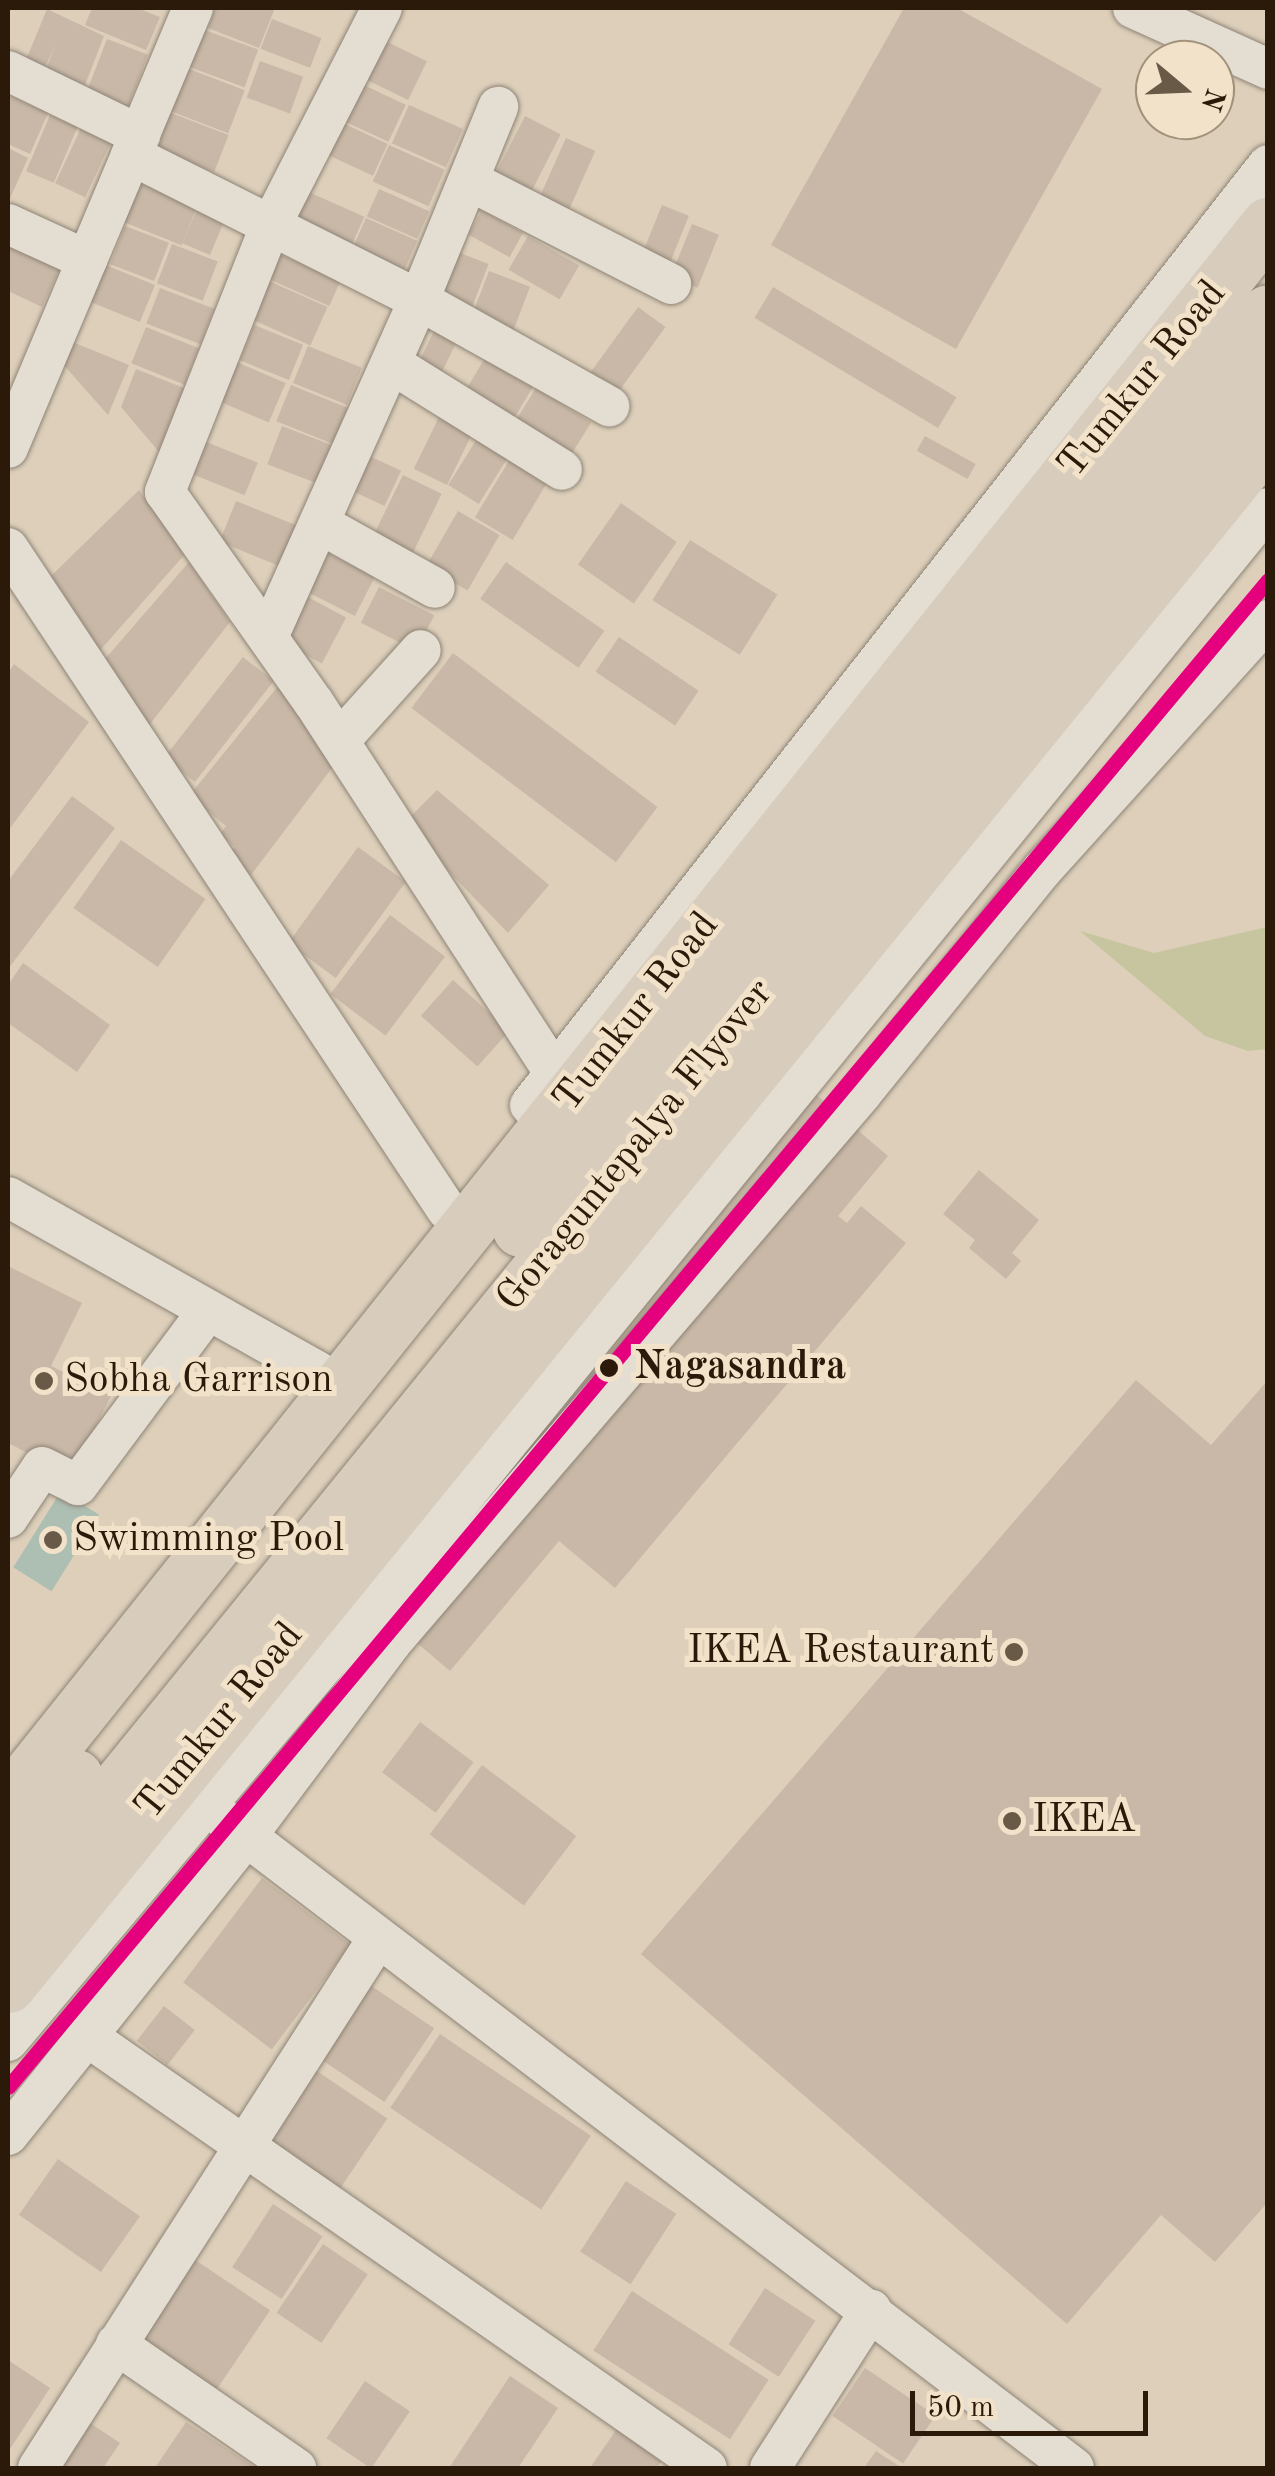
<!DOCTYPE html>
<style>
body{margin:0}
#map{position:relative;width:1275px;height:2476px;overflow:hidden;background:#ddcfba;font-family:"Old Standard TT",serif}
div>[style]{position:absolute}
.green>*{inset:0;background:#c7c5a0}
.water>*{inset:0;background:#adbeb2;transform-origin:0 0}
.building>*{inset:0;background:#c9b8a7;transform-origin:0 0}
.roads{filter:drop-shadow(0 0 2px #8e8476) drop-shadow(0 0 2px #8e8476)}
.minor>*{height:40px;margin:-20px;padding:0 20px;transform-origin:20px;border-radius:20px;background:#e4ddd2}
.highway>*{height:55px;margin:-27.5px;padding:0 27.5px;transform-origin:27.5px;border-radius:27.5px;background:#d8cdbd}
.metro-1>*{height:15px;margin:-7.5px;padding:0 7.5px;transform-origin:7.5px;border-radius:7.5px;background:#e5007d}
.dots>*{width:28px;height:28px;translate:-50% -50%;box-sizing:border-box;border:5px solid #f2e2c9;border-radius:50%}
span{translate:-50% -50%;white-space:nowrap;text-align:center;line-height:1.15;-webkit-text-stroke:10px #f2e2c9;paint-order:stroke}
.street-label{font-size:40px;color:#2b1909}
.stop-label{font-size:40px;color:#2b1909;font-weight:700}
.left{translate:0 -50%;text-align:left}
.poi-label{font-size:40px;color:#2b1909}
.right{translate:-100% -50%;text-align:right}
.frame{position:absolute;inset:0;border:10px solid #2b1909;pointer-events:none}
.north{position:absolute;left:1135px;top:40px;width:100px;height:100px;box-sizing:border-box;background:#f2e2c9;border:2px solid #a2927c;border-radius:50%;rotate:109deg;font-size:28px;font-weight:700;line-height:40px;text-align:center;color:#2b1909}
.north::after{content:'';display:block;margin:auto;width:35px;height:45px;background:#695947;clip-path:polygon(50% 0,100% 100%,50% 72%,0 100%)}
.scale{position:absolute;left:910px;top:2391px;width:238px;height:45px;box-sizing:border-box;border:5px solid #2b1909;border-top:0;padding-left:12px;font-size:30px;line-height:35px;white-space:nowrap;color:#2b1909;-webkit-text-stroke:8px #f2e2c9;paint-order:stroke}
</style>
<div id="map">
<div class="green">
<div style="clip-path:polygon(1267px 927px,1267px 1049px,1248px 1051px,1205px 1036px,1080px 931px,1154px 953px)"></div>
</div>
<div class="water">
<div style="left:61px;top:1491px;width:45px;height:90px;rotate:32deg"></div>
</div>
<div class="building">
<div style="clip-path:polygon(92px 8px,137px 8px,160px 17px,146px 50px,85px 25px)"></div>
<div style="clip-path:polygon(215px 8px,275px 8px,259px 48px,208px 28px)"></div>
<div style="clip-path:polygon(904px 8px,957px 8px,1102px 89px,956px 349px,771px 245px)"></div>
<div style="clip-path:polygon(47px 9px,104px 36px,85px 85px,46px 69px,56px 43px,45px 68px,26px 60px)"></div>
<div style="left:272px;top:19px;width:53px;height:32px;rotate:21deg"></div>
<div style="left:199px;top:28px;width:63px;height:40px;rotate:20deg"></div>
<div style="left:373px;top:35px;width:60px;height:43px;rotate:26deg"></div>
<div style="left:107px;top:39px;width:44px;height:56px;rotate:21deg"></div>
<div style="left:260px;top:61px;width:46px;height:39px;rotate:20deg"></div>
<div style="left:184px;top:67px;width:65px;height:46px;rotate:21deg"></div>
<div style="left:355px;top:81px;width:56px;height:41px;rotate:25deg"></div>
<div style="clip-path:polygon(8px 95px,48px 113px,30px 154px,8px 144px)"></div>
<div style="left:409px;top:105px;width:59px;height:42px;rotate:24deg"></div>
<div style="left:166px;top:111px;width:67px;height:40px;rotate:21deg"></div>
<div style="left:50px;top:115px;width:30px;height:61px;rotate:23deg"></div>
<div style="left:525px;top:116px;width:40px;height:71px;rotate:27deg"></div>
<div style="left:336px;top:120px;width:57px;height:35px;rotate:25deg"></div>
<div style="left:81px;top:128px;width:33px;height:61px;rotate:25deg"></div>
<div style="left:566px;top:138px;width:32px;height:69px;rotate:24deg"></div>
<div style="left:389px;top:145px;width:61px;height:40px;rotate:24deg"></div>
<div style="clip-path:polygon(8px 148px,28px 158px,8px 203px)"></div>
<div style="left:137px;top:182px;width:65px;height:42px;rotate:22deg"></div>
<div style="left:379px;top:189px;width:55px;height:30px;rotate:24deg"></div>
<div style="left:304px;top:190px;width:66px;height:36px;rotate:24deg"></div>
<div style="left:662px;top:205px;width:29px;height:60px;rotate:22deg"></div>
<div style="left:482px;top:210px;width:47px;height:28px;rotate:29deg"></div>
<div style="left:196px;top:211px;width:30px;height:35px;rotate:23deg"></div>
<div style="left:366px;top:218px;width:56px;height:38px;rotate:24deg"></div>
<div style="left:692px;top:224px;width:29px;height:57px;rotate:22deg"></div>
<div style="left:125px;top:226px;width:47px;height:41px;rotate:21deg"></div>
<div style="left:528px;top:236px;width:59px;height:39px;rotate:30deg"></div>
<div style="clip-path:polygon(8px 242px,61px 266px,42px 307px,8px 291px)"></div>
<div style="left:172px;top:244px;width:49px;height:42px;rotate:21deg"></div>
<div style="left:455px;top:251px;width:36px;height:55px;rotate:21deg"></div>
<div style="left:279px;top:254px;width:67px;height:27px;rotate:24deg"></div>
<div style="left:103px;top:264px;width:56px;height:40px;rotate:22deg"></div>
<div style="left:489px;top:271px;width:44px;height:54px;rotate:21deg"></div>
<div style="left:269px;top:281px;width:64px;height:42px;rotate:24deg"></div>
<div style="left:773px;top:287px;width:214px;height:36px;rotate:31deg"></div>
<div style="left:160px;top:288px;width:58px;height:38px;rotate:21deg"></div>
<div style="left:638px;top:307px;width:34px;height:85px;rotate:36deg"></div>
<div style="left:254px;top:325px;width:53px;height:38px;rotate:22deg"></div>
<div style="left:437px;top:325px;width:25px;height:47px;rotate:26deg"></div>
<div style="left:146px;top:327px;width:57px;height:39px;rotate:22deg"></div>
<div style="clip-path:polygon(70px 341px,129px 365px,108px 415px,62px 363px)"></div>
<div style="left:308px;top:346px;width:58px;height:40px;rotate:22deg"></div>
<div style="left:485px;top:358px;width:56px;height:47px;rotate:31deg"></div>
<div style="left:234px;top:361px;width:56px;height:43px;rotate:23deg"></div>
<div style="clip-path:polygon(136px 369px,184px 388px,159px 452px,121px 407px)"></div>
<div style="left:291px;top:385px;width:61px;height:39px;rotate:22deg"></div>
<div style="left:536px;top:388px;width:65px;height:48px;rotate:32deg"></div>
<div style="left:441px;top:413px;width:37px;height:62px;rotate:26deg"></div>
<div style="left:282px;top:426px;width:55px;height:41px;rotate:21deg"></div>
<div style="left:480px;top:434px;width:36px;height:60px;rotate:32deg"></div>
<div style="left:925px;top:436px;width:58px;height:17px;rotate:29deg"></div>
<div style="left:204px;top:441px;width:58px;height:35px;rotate:22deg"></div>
<div style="left:363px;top:453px;width:42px;height:39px;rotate:25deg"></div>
<div style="left:513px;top:454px;width:44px;height:74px;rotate:31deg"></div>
<div style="left:403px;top:475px;width:43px;height:67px;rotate:26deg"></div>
<div style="clip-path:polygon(139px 490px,185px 554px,96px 655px,49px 578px)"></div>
<div style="left:236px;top:501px;width:67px;height:44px;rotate:22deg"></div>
<div style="left:621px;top:503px;width:68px;height:75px;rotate:35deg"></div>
<div style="left:458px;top:511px;width:48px;height:64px;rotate:30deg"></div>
<div style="left:690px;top:540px;width:103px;height:71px;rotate:32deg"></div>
<div style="left:324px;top:551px;width:57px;height:44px;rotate:27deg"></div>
<div style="clip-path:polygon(189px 562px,230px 622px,143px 733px,99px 666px)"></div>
<div style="left:506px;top:562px;width:120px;height:45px;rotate:35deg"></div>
<div style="left:379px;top:587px;width:62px;height:40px;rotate:27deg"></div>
<div style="left:302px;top:594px;width:50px;height:52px;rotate:28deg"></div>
<div style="left:619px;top:637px;width:96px;height:42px;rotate:34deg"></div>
<div style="left:453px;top:653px;width:256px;height:69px;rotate:37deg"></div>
<div style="left:243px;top:657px;width:39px;height:128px;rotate:38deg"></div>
<div style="clip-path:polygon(14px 664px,89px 722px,8px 831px,8px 673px)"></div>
<div style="clip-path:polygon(279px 685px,335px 764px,251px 875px,227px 856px,235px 847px,220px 834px,226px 826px,189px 796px)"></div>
<div style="clip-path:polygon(437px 790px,549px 885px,508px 933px,403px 824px)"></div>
<div style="clip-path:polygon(72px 796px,115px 828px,8px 969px,8px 881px)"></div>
<div style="left:121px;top:840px;width:103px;height:83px;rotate:35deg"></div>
<div style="left:358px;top:847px;width:59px;height:119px;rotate:36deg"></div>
<div style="left:390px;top:915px;width:69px;height:99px;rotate:37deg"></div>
<div style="clip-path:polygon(23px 963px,110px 1025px,77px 1072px,8px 1023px,8px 985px)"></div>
<div style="left:453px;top:980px;width:76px;height:48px;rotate:42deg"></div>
<div style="clip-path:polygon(764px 1050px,888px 1156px,838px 1216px,847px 1223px,861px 1206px,906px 1243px,615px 1588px,559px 1541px,450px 1671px,329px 1568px)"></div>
<div style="clip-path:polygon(979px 1170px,1039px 1220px,1012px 1253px,1021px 1261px,1006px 1279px,969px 1248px,975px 1240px,943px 1214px)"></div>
<div style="clip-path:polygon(8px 1266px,82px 1303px,51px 1366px,111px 1396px,71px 1475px,8px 1443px)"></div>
<div style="clip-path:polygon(1136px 1380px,1211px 1445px,1268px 1380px,1268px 2202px,1215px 2262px,1161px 2215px,1067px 2324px,641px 1954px)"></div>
<div style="left:420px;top:1722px;width:67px;height:63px;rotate:37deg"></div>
<div style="left:482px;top:1765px;width:118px;height:87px;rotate:37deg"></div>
<div style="left:262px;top:1878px;width:111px;height:131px;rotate:37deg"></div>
<div style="left:367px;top:1983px;width:81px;height:89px;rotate:34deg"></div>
<div style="left:164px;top:2006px;width:39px;height:44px;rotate:38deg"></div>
<div style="left:440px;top:2034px;width:182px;height:89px;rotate:34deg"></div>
<div style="left:311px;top:2067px;width:92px;height:94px;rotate:34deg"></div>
<div style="left:58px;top:2159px;width:100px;height:68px;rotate:35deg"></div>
<div style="left:626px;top:2181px;width:60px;height:84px;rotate:33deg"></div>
<div style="left:273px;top:2204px;width:59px;height:75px;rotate:33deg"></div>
<div style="left:323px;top:2244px;width:54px;height:83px;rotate:34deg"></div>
<div style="left:188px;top:2255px;width:99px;height:98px;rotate:34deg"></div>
<div style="left:765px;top:2288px;width:60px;height:67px;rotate:33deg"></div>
<div style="left:632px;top:2291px;width:163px;height:71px;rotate:33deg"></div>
<div style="clip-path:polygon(8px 2360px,50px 2388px,8px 2452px)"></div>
<div style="left:865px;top:2368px;width:85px;height:58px;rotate:34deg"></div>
<div style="clip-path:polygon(510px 2376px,558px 2408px,518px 2468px,449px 2468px)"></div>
<div style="left:365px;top:2381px;width:54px;height:69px;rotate:34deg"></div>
<div style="clip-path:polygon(81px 2417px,120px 2443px,103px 2468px,47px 2468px)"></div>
<div style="clip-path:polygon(186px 2422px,256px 2468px,155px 2468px)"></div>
<div style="clip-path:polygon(618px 2427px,664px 2457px,657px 2468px,590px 2468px)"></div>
<div style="clip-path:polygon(876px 2451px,902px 2468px,864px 2468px)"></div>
</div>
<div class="roads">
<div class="minor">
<div style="left:382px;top:8px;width:248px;rotate:117.1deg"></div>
<div style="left:269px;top:229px;width:283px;rotate:111.6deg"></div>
<div style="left:165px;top:492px;width:258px;rotate:54.8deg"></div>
<div style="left:314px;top:703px;width:442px;rotate:57deg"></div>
<div style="left:1133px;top:8px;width:148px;rotate:24.3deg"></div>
<div style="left:8px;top:71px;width:147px;rotate:25.9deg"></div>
<div style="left:131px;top:155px;width:322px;rotate:26.7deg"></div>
<div style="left:419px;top:300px;width:209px;rotate:-67.7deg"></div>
<div style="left:470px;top:181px;width:226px;rotate:27.1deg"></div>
<div style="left:8px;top:224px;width:87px;rotate:24.5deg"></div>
<div style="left:392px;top:364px;width:200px;rotate:31.9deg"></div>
<div style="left:8px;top:448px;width:477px;rotate:-67.2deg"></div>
<div style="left:322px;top:525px;width:129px;rotate:29.1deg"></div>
<div style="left:8px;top:548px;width:794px;rotate:56.45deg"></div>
<div style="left:268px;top:637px;width:369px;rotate:-65.9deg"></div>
<div style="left:419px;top:300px;width:218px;rotate:29.2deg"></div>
<div style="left:339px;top:741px;width:122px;rotate:-48deg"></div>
<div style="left:530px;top:1105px;width:1195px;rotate:-51.86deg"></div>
<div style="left:8px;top:1197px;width:356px;rotate:29.4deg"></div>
<div style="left:8px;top:1518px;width:61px;rotate:-56.3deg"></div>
<div style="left:42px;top:1467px;width:40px;rotate:26.6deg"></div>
<div style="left:78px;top:1485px;width:214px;rotate:-53.3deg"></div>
<div style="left:225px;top:1820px;width:1068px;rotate:37.35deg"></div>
<div style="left:88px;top:2037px;width:754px;rotate:34.85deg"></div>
<div style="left:8px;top:2041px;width:601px;rotate:-49.93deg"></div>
<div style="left:395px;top:1581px;width:1383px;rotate:-50.87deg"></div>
<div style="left:8px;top:2135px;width:381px;rotate:-51.4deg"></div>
<div style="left:246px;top:1837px;width:242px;rotate:-53.2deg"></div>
<div style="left:391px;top:1643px;width:724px;rotate:-49.42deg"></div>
<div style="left:862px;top:1093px;width:287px;rotate:-51.1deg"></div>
<div style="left:1042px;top:870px;width:337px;rotate:-47.9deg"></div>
<div style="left:116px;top:2344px;width:219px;rotate:34.6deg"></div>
<div style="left:38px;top:2468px;width:630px;rotate:-57.32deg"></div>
<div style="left:770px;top:2468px;width:188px;rotate:-57.4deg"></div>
</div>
<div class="highway">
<div style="left:520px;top:1229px;width:1183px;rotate:-50.8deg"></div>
<div style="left:8px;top:1802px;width:2019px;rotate:-51.38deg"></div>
<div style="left:8px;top:1860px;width:107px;rotate:-51.1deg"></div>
<div style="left:8px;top:1922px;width:1997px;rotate:-50.87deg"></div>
<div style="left:8px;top:1985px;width:1996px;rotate:-50.86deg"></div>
</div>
</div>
<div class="metro-1">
<div style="left:8px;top:2087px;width:1964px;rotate:-50.1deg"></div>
</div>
<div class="dots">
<div style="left:609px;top:1368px;background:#2b1909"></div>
<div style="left:44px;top:1381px;background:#695947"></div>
<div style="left:53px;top:1540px;background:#695947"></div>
<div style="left:1014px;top:1652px;background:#695947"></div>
<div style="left:1012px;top:1821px;background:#695947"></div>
</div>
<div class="street-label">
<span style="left:1143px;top:380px;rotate:-51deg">Tumkur Road</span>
<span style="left:637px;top:1013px;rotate:-52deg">Tumkur Road</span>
<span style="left:636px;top:1146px;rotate:-51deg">Goraguntepalya Flyover</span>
<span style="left:220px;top:1722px;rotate:-51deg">Tumkur Road</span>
</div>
<div class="stop-label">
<span class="left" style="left:634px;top:1368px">Nagasandra</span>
</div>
<div class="poi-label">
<span class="left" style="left:64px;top:1381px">Sobha Garrison</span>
<span class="left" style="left:73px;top:1540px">Swimming Pool</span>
<span class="right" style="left:994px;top:1652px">IKEA Restaurant</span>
<span class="left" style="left:1032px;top:1821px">IKEA</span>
</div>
<div class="frame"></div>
<div class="north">N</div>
<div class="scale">50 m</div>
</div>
